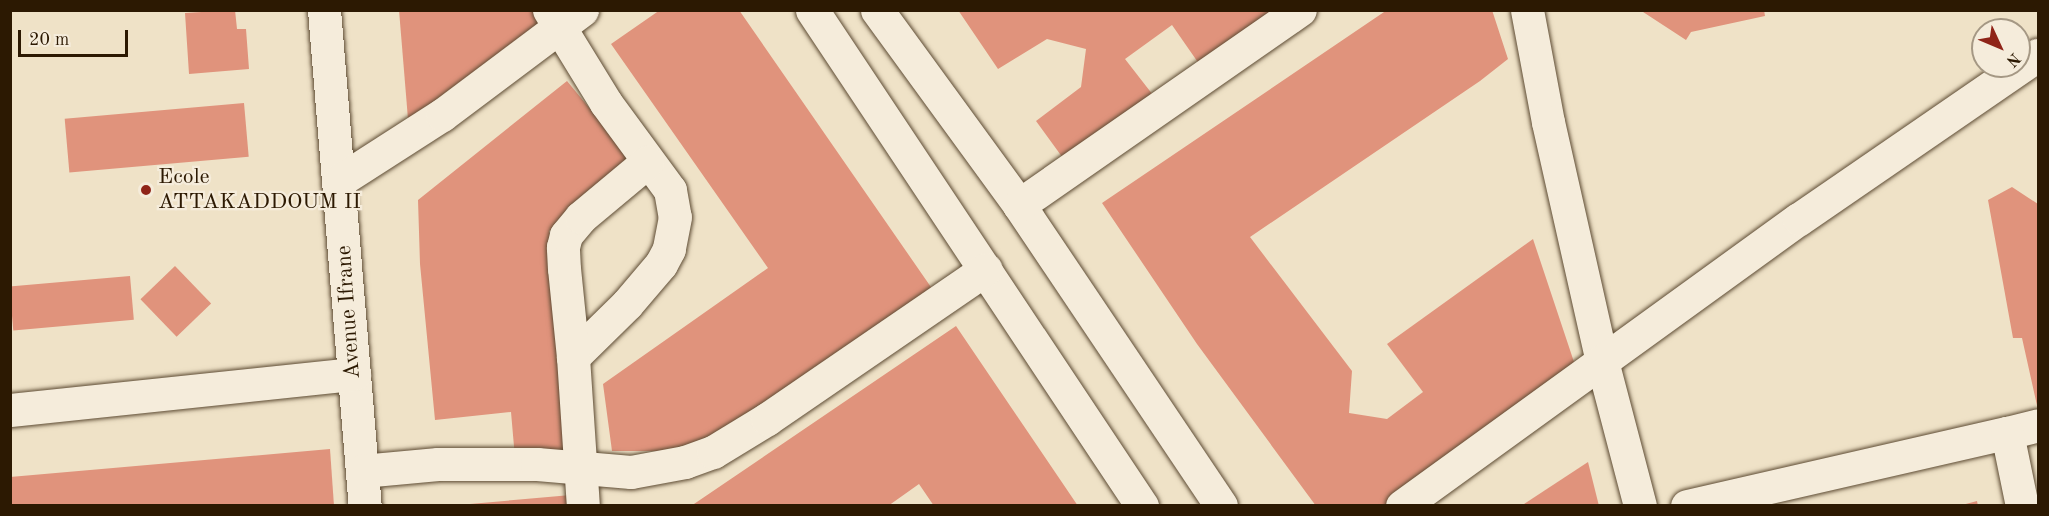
<!DOCTYPE html>
<style>
body{margin:0}
#map{position:relative;width:2049px;height:516px;overflow:hidden;background:#efe2c7;font-family:"Old Standard TT",serif}
div>[style]{position:absolute}
.building>*{inset:0;background:#e0937c;transform-origin:0 0}
.roads{filter:drop-shadow(0 0 2px #5d4b33) drop-shadow(0 0 2px #5d4b33)}
.minor>*{height:33px;margin:-16.5px;padding:0 16.5px;transform-origin:16.5px;border-radius:16.5px;background:#f5ecdb}
.dots>*{width:16px;height:16px;translate:-50% -50%;box-sizing:border-box;border:3px solid #f5ecdb;border-radius:50%}
span{translate:-50% -50%;white-space:nowrap;text-align:center;line-height:1.15;-webkit-text-stroke:4.5px #f5ecdb;paint-order:stroke}
.poi-label{font-size:22px;color:#2c1902}
.left{translate:0 -50%;text-align:left}
.street-label{font-size:22px;color:#2c1902}
.frame{position:absolute;inset:0;border:12px solid #2c1902;pointer-events:none}
.north{position:absolute;left:1971px;top:18px;width:60px;height:60px;box-sizing:border-box;background:#f5ecdb;border:2px solid #a59884;border-radius:50%;rotate:134deg;font-size:16px;font-weight:700;line-height:24px;text-align:center;color:#2c1902}
.north::after{content:'';display:block;margin:auto;width:21px;height:27px;background:#8f2418;clip-path:polygon(50% 0,100% 100%,50% 72%,0 100%)}
.scale{position:absolute;left:18px;top:30px;width:110px;height:27px;box-sizing:border-box;border:3px solid #2c1902;border-top:0;padding-left:8px;font-size:18px;line-height:21px;white-space:nowrap;color:#2c1902;-webkit-text-stroke:4px #f5ecdb;paint-order:stroke}
</style>
<div id="map">
<div class="building">
<div style="clip-path:polygon(235px 10px,237px 29px,246px 29px,249px 69px,189px 74px,185px 13px)"></div>
<div style="clip-path:polygon(399px 10px,532px 10px,545px 30px,408px 119px)"></div>
<div style="clip-path:polygon(660px 10px,739px 10px,933px 290px,736px 429px,666px 451px,612px 451px,603px 384px,768px 268px,611px 44px)"></div>
<div style="clip-path:polygon(958px 10px,1292px 10px,1204px 71px,1172px 25px,1125px 59px,1160px 104px,1068px 165px,1036px 121px,1081px 87px,1086px 49px,1047px 39px,998px 69px)"></div>
<div style="clip-path:polygon(1387px 10px,1492px 10px,1508px 59px,1480px 81px,1250px 237px,1352px 371px,1349px 413px,1387px 419px,1423px 392px,1387px 344px,1533px 239px,1576px 368px,1387px 506px,1316px 506px,1197px 344px,1102px 203px)"></div>
<div style="clip-path:polygon(1640px 10px,1764px 10px,1765px 16px,1691px 32px,1686px 40px)"></div>
<div style="clip-path:polygon(567px 81px,633px 161px,549px 231px,554px 251px,570px 452px,515px 458px,511px 412px,435px 420px,420px 264px,418px 200px)"></div>
<div style="left:244px;top:103px;width:54px;height:180px;rotate:85deg"></div>
<div style="clip-path:polygon(2012px 187px,2038px 204px,2038px 410px,2022px 338px,2013px 338px,1988px 200px)"></div>
<div style="left:175px;top:266px;width:52px;height:48px;rotate:46deg"></div>
<div style="left:130px;top:276px;width:44px;height:121px;rotate:85deg"></div>
<div style="clip-path:polygon(956px 326px,1078px 506px,934px 506px,919px 484px,888px 506px,691px 506px)"></div>
<div style="clip-path:polygon(330px 449px,334px 506px,10px 506px,10px 477px)"></div>
<div style="clip-path:polygon(1588px 462px,1599px 506px,1521px 506px)"></div>
<div style="clip-path:polygon(571px 495px,572px 506px,470px 506px,470px 504px)"></div>
<div style="clip-path:polygon(1977px 501px,1978px 506px,1962px 506px,1962px 505px)"></div>
</div>
<div class="roads">
<div class="minor">
<div style="left:324px;top:10px;width:498px;rotate:85.3deg"></div>
<div style="left:549px;top:10px;width:109px;rotate:58.5deg"></div>
<div style="left:606px;top:103px;width:108px;rotate:53.7deg"></div>
<div style="left:670px;top:190px;width:27px;rotate:80deg"></div>
<div style="left:675px;top:217px;width:33px;rotate:101deg"></div>
<div style="left:669px;top:249px;width:17px;rotate:118deg"></div>
<div style="left:661px;top:264px;width:52px;rotate:130.4deg"></div>
<div style="left:627px;top:304px;width:76px;rotate:135.5deg"></div>
<div style="left:573px;top:357px;width:149px;rotate:86.2deg"></div>
<div style="left:812px;top:10px;width:596px;rotate:56.36deg"></div>
<div style="left:877px;top:10px;width:241px;rotate:53.9deg"></div>
<div style="left:1019px;top:205px;width:362px;rotate:56.1deg"></div>
<div style="left:1527px;top:10px;width:114px;rotate:79.4deg"></div>
<div style="left:1548px;top:122px;width:245px;rotate:77.3deg"></div>
<div style="left:1602px;top:361px;width:150px;rotate:75.3deg"></div>
<div style="left:339px;top:181px;width:122px;rotate:-32.7deg"></div>
<div style="left:442px;top:115px;width:175px;rotate:-36.9deg"></div>
<div style="left:1019px;top:205px;width:342px;rotate:-34.8deg"></div>
<div style="left:573px;top:357px;width:88px;rotate:-95.8deg"></div>
<div style="left:564px;top:269px;width:22px;rotate:-93deg"></div>
<div style="left:563px;top:247px;width:12px;rotate:-76deg"></div>
<div style="left:566px;top:235px;width:23px;rotate:-50deg"></div>
<div style="left:581px;top:217px;width:86px;rotate:-39.8deg"></div>
<div style="left:10px;top:410px;width:346px;rotate:-6deg"></div>
<div style="left:2007px;top:433px;width:32px;rotate:-14deg"></div>
<div style="left:362px;top:471px;width:76px;rotate:-5.3deg"></div>
<div style="left:438px;top:464px;width:99px"></div>
<div style="left:537px;top:464px;width:94px;rotate:4.9deg"></div>
<div style="left:631px;top:472px;width:55px;rotate:-10.5deg"></div>
<div style="left:685px;top:462px;width:30px;rotate:-20deg"></div>
<div style="left:713px;top:452px;width:63px;rotate:-31.4deg"></div>
<div style="left:767px;top:419px;width:265px;rotate:-34.4deg"></div>
<div style="left:1402px;top:506px;width:490px;rotate:-35.9deg"></div>
<div style="left:1799px;top:219px;width:290px;rotate:-34.5deg"></div>
<div style="left:1687px;top:506px;width:328px;rotate:-12.9deg"></div>
<div style="left:2007px;top:433px;width:75px;rotate:78.4deg"></div>
</div>
</div>
<div class="dots">
<div style="left:146px;top:190px;background:#8f2418"></div>
</div>
<div class="poi-label">
<span class="left" style="left:158px;top:190px">Ecole<br>ATTAKADDOUM II</span>
</div>
<div class="street-label">
<span style="left:349px;top:312px;rotate:-94deg">Avenue Ifrane</span>
</div>
<div class="frame"></div>
<div class="north">N</div>
<div class="scale">20 m</div>
</div>
